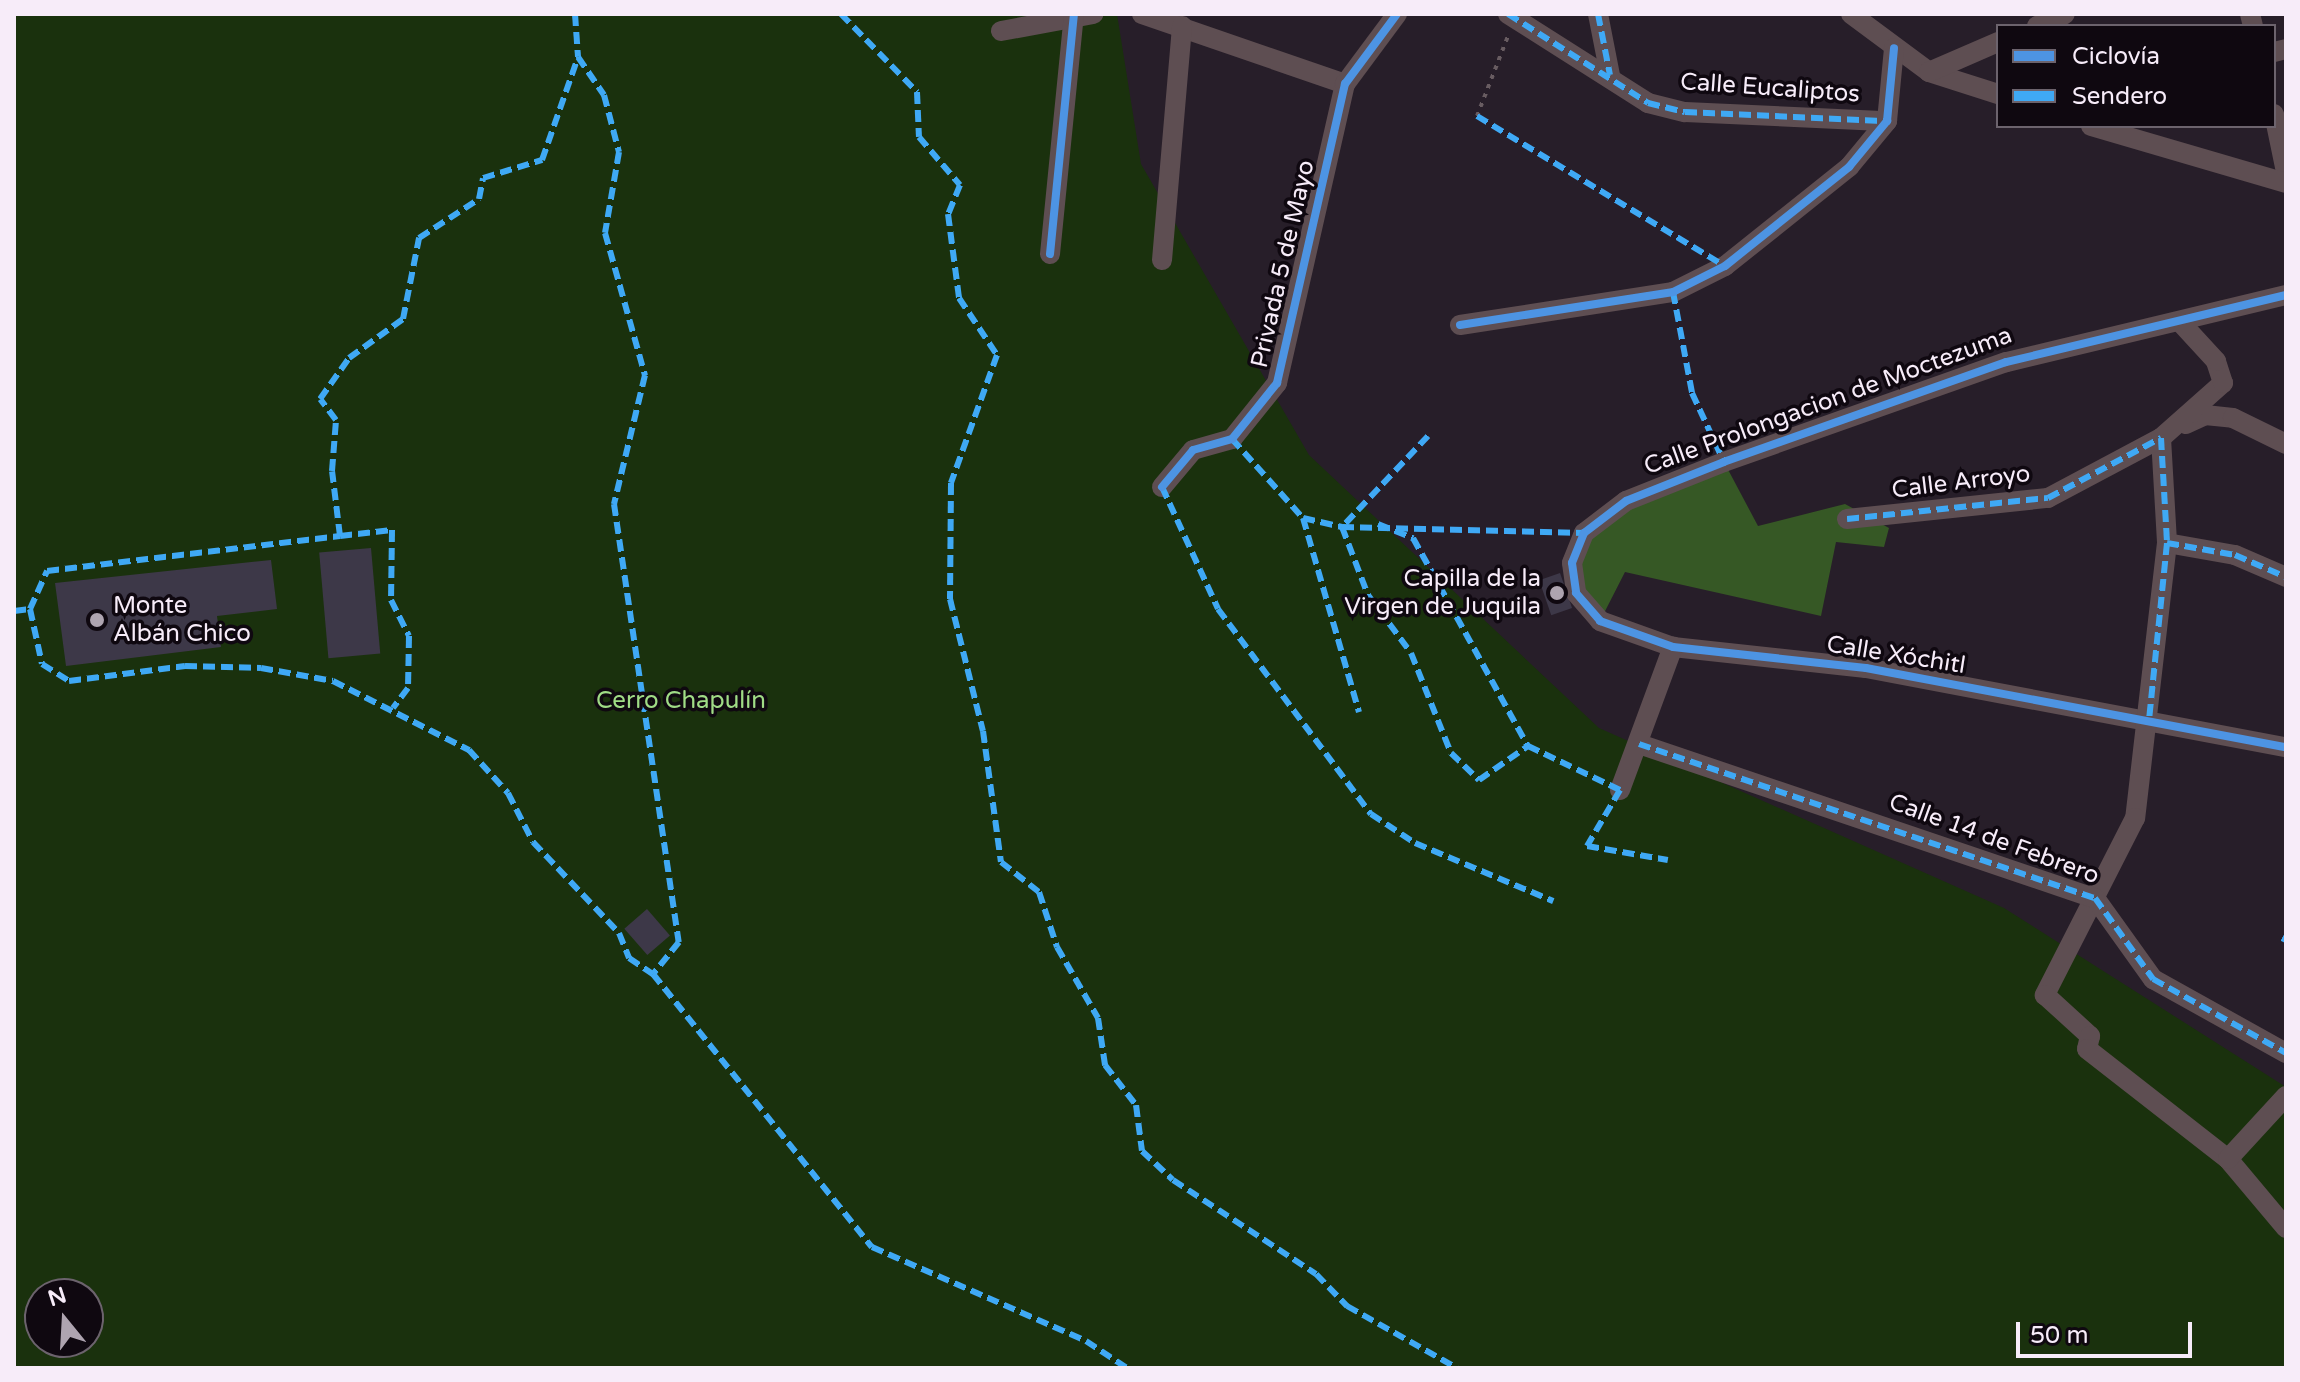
<!DOCTYPE html>
<meta charset="utf-8">
<style>
body{margin:0}
#map{position:relative;width:2300px;height:1382px;overflow:hidden;background:#271e29;font-family:"Varela Round",sans-serif}
div>[style]{position:absolute}
.green>*{inset:0;background:#1a310d}
.forest>*{inset:0;background:#365825}
.building>*{inset:0;background:#3d3848;transform-origin:0 0}
.path>*{height:4px;margin-top:-2px;transform-origin:0;background:repeating-linear-gradient(90deg,#685c61 0 4px,transparent 0 10px)}
.minor>*{height:20px;margin:-10px;padding:0 10px;transform-origin:10px;border-radius:10px;background:#5e4e52}
.quiet>*{height:6px;margin-top:-3px;transform-origin:0;background:repeating-linear-gradient(90deg,#3fa9f5 0 12px,transparent 0 18px)}
.cycleway>*{height:8px;margin:-4px;padding:0 4px;transform-origin:4px;border-radius:4px;background:#4d94e3}
.dots>*{width:22px;height:22px;translate:-50% -50%;box-sizing:border-box;border:4px solid #0f0810;border-radius:50%}
span{translate:-50% -50%;white-space:nowrap;text-align:center;line-height:1.15;-webkit-text-stroke:7px #0f0810;paint-order:stroke}
.street-label{font-size:24px;color:#f7ecf9}
.poi-label{font-size:24px;color:#f7ecf9}
.right{translate:-100% -50%;text-align:right}
.left{translate:0 -50%;text-align:left}
.park-label{font-size:24px;color:#a0dc86}
.frame{position:absolute;inset:0;border:16px solid #f7ecf9;pointer-events:none}
.legend{position:absolute;left:1996px;top:24px;width:280px;height:104px;box-sizing:border-box;background:#0f0810;border:2px solid #6c636d;margin:0;padding:10px 14px;list-style:none;font-size:24px;color:#f7ecf9}
.legend li{display:flex;align-items:center;gap:16px;height:40px}
.legend b{width:40px;border:2px solid #6c636d}
.north{position:absolute;left:24px;top:1278px;width:80px;height:80px;box-sizing:border-box;background:#0f0810;border:2px solid #6c636d;border-radius:50%;rotate:342deg;font-size:22px;font-weight:700;line-height:32px;text-align:center;color:#f7ecf9}
.north::after{content:'';display:block;margin:auto;width:28px;height:36px;background:#aea4b0;clip-path:polygon(50% 0,100% 100%,50% 72%,0 100%)}
.scale{position:absolute;left:2016px;top:1322px;width:176px;height:36px;box-sizing:border-box;border:4px solid #f7ecf9;border-top:0;padding-left:10px;font-size:24px;line-height:28px;white-space:nowrap;color:#f7ecf9;-webkit-text-stroke:6px #0f0810;paint-order:stroke}
</style>
<div id="map">
<div class="green">
<div style="clip-path:polygon(evenodd,14px 14px,1117px 14px,1141px 164px,1309px 455px,1599px 728px,2004px 908px,2286px 1087px,2286px 1368px,14px 1368px,14px 14px,40px 1294px,88px 1294px,88px 1342px,40px 1342px,40px 1294px)"></div>
</div>
<div class="forest">
<div style="clip-path:polygon(1724px 462px,1758px 526px,1845px 504px,1889px 528px,1884px 547px,1836px 542px,1821px 616px,1625px 572px,1600px 621px,1576px 593px,1584px 533px)"></div>
</div>
<div class="building">
<div style="left:371px;top:548px;width:106px;height:52px;rotate:85deg"></div>
<div style="clip-path:polygon(271px 560px,277px 609px,217px 616px,221px 647px,66px 666px,55px 583px)"></div>
<div style="left:1560px;top:573px;width:37px;height:22px;rotate:71deg"></div>
<div style="left:647px;top:909px;width:35px;height:30px;rotate:49deg"></div>
</div>
<div class="path">
<div style="left:1477px;top:116px;width:86px;rotate:-68.8deg"></div>
</div>
<div class="minor">
<div style="left:1142px;top:14px;width:215px;rotate:19deg"></div>
<div style="left:1508px;top:14px;width:166px;rotate:32.4deg"></div>
<div style="left:1648px;top:103px;width:38px;rotate:14deg"></div>
<div style="left:1685px;top:112px;width:202px;rotate:2.6deg"></div>
<div style="left:1598px;top:14px;width:62px;rotate:78.9deg"></div>
<div style="left:1851px;top:14px;width:97px;rotate:36.6deg"></div>
<div style="left:1929px;top:72px;width:72px;rotate:17.7deg"></div>
<div style="left:2250px;top:14px;width:12px;rotate:76deg"></div>
<div style="left:2037px;top:26px;width:30px;rotate:-23deg"></div>
<div style="left:1001px;top:31px;width:94px;rotate:-10.5deg"></div>
<div style="left:2274px;top:52px;width:12px;rotate:-14deg"></div>
<div style="left:1929px;top:72px;width:75px;rotate:-23.5deg"></div>
<div style="left:2274px;top:114px;width:59px;rotate:78.3deg"></div>
<div style="left:2091px;top:126px;width:203px;rotate:16.3deg"></div>
<div style="left:1050px;top:254px;width:241px;rotate:-84.3deg"></div>
<div style="left:1162px;top:260px;width:235px;rotate:-85.1deg"></div>
<div style="left:2286px;top:295px;width:288px;rotate:166.5deg"></div>
<div style="left:2006px;top:362px;width:299px;rotate:160.5deg"></div>
<div style="left:1724px;top:462px;width:105px;rotate:158.3deg"></div>
<div style="left:1626px;top:501px;width:53px;rotate:142.7deg"></div>
<div style="left:1584px;top:533px;width:32px;rotate:112deg"></div>
<div style="left:1572px;top:563px;width:30px;rotate:82deg"></div>
<div style="left:1576px;top:593px;width:37px;rotate:49deg"></div>
<div style="left:1600px;top:621px;width:77px;rotate:19.6deg"></div>
<div style="left:1673px;top:647px;width:194px;rotate:6.2deg"></div>
<div style="left:1866px;top:668px;width:427px;rotate:10.7deg"></div>
<div style="left:1460px;top:325px;width:216px;rotate:-8.8deg"></div>
<div style="left:1673px;top:292px;width:58px;rotate:-26.6deg"></div>
<div style="left:1725px;top:266px;width:159px;rotate:-38.6deg"></div>
<div style="left:1849px;top:167px;width:60px;rotate:-50.4deg"></div>
<div style="left:1887px;top:121px;width:73px;rotate:-84.5deg"></div>
<div style="left:2186px;top:424px;width:21px;rotate:-25deg"></div>
<div style="left:2205px;top:415px;width:28px;rotate:6deg"></div>
<div style="left:2233px;top:418px;width:59px;rotate:26.1deg"></div>
<div style="left:2161px;top:438px;width:105px;rotate:86.7deg"></div>
<div style="left:2167px;top:543px;width:277px;rotate:96.6deg"></div>
<div style="left:2135px;top:818px;width:199px;rotate:117deg"></div>
<div style="left:2045px;top:995px;width:61px;rotate:42.3deg"></div>
<div style="left:2090px;top:1036px;width:13px;rotate:103deg"></div>
<div style="left:2087px;top:1049px;width:179px;rotate:38deg"></div>
<div style="left:2228px;top:1159px;width:90px;rotate:50deg"></div>
<div style="left:1162px;top:487px;width:48px;rotate:-50deg"></div>
<div style="left:1193px;top:450px;width:41px;rotate:-15.8deg"></div>
<div style="left:1232px;top:439px;width:72px;rotate:-51.2deg"></div>
<div style="left:1277px;top:383px;width:307px;rotate:-77.2deg"></div>
<div style="left:1345px;top:84px;width:87px;rotate:-53.4deg"></div>
<div style="left:1847px;top:519px;width:202px;rotate:-6deg"></div>
<div style="left:2048px;top:498px;width:128px;rotate:-28deg"></div>
<div style="left:2161px;top:438px;width:83px;rotate:-41.6deg"></div>
<div style="left:2223px;top:383px;width:23px;rotate:-108deg"></div>
<div style="left:2216px;top:361px;width:52px;rotate:-132.6deg"></div>
<div style="left:2167px;top:543px;width:69px;rotate:10deg"></div>
<div style="left:2235px;top:555px;width:56px;rotate:23.3deg"></div>
<div style="left:1639px;top:744px;width:481px;rotate:18.7deg"></div>
<div style="left:2095px;top:898px;width:100px;rotate:54.4deg"></div>
<div style="left:2153px;top:979px;width:152px;rotate:29.1deg"></div>
<div style="left:1620px;top:790px;width:153px;rotate:-69.7deg"></div>
<div style="left:2228px;top:1159px;width:86px;rotate:-47.4deg"></div>
</div>
<div class="quiet">
<div style="left:575px;top:14px;width:43px;rotate:86deg"></div>
<div style="left:578px;top:57px;width:46px;rotate:55.6deg"></div>
<div style="left:604px;top:95px;width:59px;rotate:75.3deg"></div>
<div style="left:619px;top:152px;width:82px;rotate:99.8deg"></div>
<div style="left:605px;top:233px;width:148px;rotate:74.3deg"></div>
<div style="left:645px;top:375px;width:133px;rotate:103.5deg"></div>
<div style="left:614px;top:504px;width:443px;rotate:81.6deg"></div>
<div style="left:679px;top:942px;width:41px;rotate:129.1deg"></div>
<div style="left:653px;top:974px;width:350px;rotate:51.3deg"></div>
<div style="left:872px;top:1247px;width:234px;rotate:23.7deg"></div>
<div style="left:1086px;top:1341px;width:49px;rotate:33.4deg"></div>
<div style="left:841px;top:14px;width:109px;rotate:45.7deg"></div>
<div style="left:917px;top:92px;width:45px;rotate:87.5deg"></div>
<div style="left:919px;top:137px;width:63px;rotate:49.5deg"></div>
<div style="left:960px;top:185px;width:31px;rotate:112deg"></div>
<div style="left:948px;top:214px;width:85px;rotate:82.5deg"></div>
<div style="left:959px;top:298px;width:69px;rotate:56.3deg"></div>
<div style="left:997px;top:355px;width:136px;rotate:109.8deg"></div>
<div style="left:951px;top:483px;width:116px;rotate:90.5deg"></div>
<div style="left:950px;top:599px;width:136px;rotate:76deg"></div>
<div style="left:983px;top:731px;width:132px;rotate:82.2deg"></div>
<div style="left:1001px;top:862px;width:48px;rotate:38.3deg"></div>
<div style="left:1039px;top:892px;width:58px;rotate:71.9deg"></div>
<div style="left:1057px;top:947px;width:82px;rotate:60deg"></div>
<div style="left:1098px;top:1018px;width:48px;rotate:81.5deg"></div>
<div style="left:1105px;top:1065px;width:51px;rotate:52.2deg"></div>
<div style="left:1136px;top:1105px;width:46px;rotate:82.6deg"></div>
<div style="left:1142px;top:1151px;width:42px;rotate:43.1deg"></div>
<div style="left:1173px;top:1180px;width:171px;rotate:33.3deg"></div>
<div style="left:1316px;top:1274px;width:45px;rotate:45.9deg"></div>
<div style="left:1347px;top:1306px;width:126px;rotate:29.4deg"></div>
<div style="left:1508px;top:14px;width:166px;rotate:32.4deg"></div>
<div style="left:1648px;top:103px;width:38px;rotate:14deg"></div>
<div style="left:1685px;top:112px;width:202px;rotate:2.6deg"></div>
<div style="left:1598px;top:14px;width:62px;rotate:78.9deg"></div>
<div style="left:1477px;top:116px;width:290px;rotate:31.2deg"></div>
<div style="left:1673px;top:292px;width:103px;rotate:79.3deg"></div>
<div style="left:1692px;top:393px;width:76px;rotate:65.1deg"></div>
<div style="left:1428px;top:436px;width:125px;rotate:133.4deg"></div>
<div style="left:1342px;top:527px;width:73px;rotate:69.1deg"></div>
<div style="left:1368px;top:595px;width:72px;rotate:53.4deg"></div>
<div style="left:1411px;top:653px;width:108px;rotate:68.2deg"></div>
<div style="left:1451px;top:753px;width:39px;rotate:44deg"></div>
<div style="left:1479px;top:780px;width:60px;rotate:-34.8deg"></div>
<div style="left:1232px;top:439px;width:106px;rotate:48.1deg"></div>
<div style="left:1303px;top:518px;width:40px;rotate:13deg"></div>
<div style="left:1342px;top:527px;width:242px;rotate:1.4deg"></div>
<div style="left:1162px;top:487px;width:134px;rotate:65.3deg"></div>
<div style="left:1218px;top:609px;width:256px;rotate:53.3deg"></div>
<div style="left:1371px;top:814px;width:53px;rotate:33.4deg"></div>
<div style="left:1415px;top:843px;width:150px;rotate:22.8deg"></div>
<div style="left:1303px;top:518px;width:202px;rotate:73.9deg"></div>
<div style="left:1847px;top:519px;width:202px;rotate:-6deg"></div>
<div style="left:2048px;top:498px;width:128px;rotate:-28deg"></div>
<div style="left:2161px;top:438px;width:105px;rotate:86.7deg"></div>
<div style="left:2167px;top:543px;width:178px;rotate:95.8deg"></div>
<div style="left:1378px;top:524px;width:38px;rotate:22deg"></div>
<div style="left:1413px;top:538px;width:238px;rotate:61.1deg"></div>
<div style="left:1528px;top:746px;width:102px;rotate:25.6deg"></div>
<div style="left:1620px;top:790px;width:65px;rotate:120.5deg"></div>
<div style="left:1587px;top:846px;width:82px;rotate:9.8deg"></div>
<div style="left:340px;top:536px;width:52px;rotate:-6.6deg"></div>
<div style="left:392px;top:530px;width:70px;rotate:90.8deg"></div>
<div style="left:391px;top:600px;width:40px;rotate:63.4deg"></div>
<div style="left:409px;top:636px;width:52px;rotate:91.1deg"></div>
<div style="left:408px;top:688px;width:25px;rotate:127deg"></div>
<div style="left:2167px;top:543px;width:69px;rotate:10deg"></div>
<div style="left:2235px;top:555px;width:56px;rotate:23.3deg"></div>
<div style="left:30px;top:609px;width:42px;rotate:-65.9deg"></div>
<div style="left:47px;top:571px;width:295px;rotate:-6.8deg"></div>
<div style="left:340px;top:536px;width:65px;rotate:-97deg"></div>
<div style="left:332px;top:471px;width:51px;rotate:-85.5deg"></div>
<div style="left:336px;top:420px;width:26px;rotate:-127deg"></div>
<div style="left:320px;top:399px;width:50px;rotate:-54.7deg"></div>
<div style="left:349px;top:358px;width:67px;rotate:-35.8deg"></div>
<div style="left:403px;top:319px;width:83px;rotate:-78.8deg"></div>
<div style="left:419px;top:238px;width:72px;rotate:-33deg"></div>
<div style="left:479px;top:199px;width:21px;rotate:-79deg"></div>
<div style="left:483px;top:178px;width:62px;rotate:-17deg"></div>
<div style="left:542px;top:160px;width:109px;rotate:-70.7deg"></div>
<div style="left:14px;top:611px;width:16px;rotate:-7deg"></div>
<div style="left:30px;top:609px;width:56px;rotate:77.7deg"></div>
<div style="left:42px;top:664px;width:32px;rotate:32deg"></div>
<div style="left:69px;top:681px;width:117px;rotate:-7.4deg"></div>
<div style="left:185px;top:666px;width:76px;rotate:1.5deg"></div>
<div style="left:261px;top:668px;width:73px;rotate:10.2deg"></div>
<div style="left:333px;top:681px;width:153px;rotate:26.9deg"></div>
<div style="left:469px;top:750px;width:58px;rotate:47.8deg"></div>
<div style="left:508px;top:793px;width:55px;rotate:63deg"></div>
<div style="left:533px;top:842px;width:125px;rotate:46.6deg"></div>
<div style="left:619px;top:933px;width:27px;rotate:68deg"></div>
<div style="left:629px;top:958px;width:29px;rotate:34deg"></div>
<div style="left:1639px;top:744px;width:481px;rotate:18.7deg"></div>
<div style="left:2095px;top:898px;width:100px;rotate:54.4deg"></div>
<div style="left:2153px;top:979px;width:152px;rotate:29.1deg"></div>
<div style="left:2282px;top:938px;width:4px;rotate:27deg"></div>
</div>
<div class="cycleway">
<div style="left:1050px;top:254px;width:241px;rotate:-84.3deg"></div>
<div style="left:2286px;top:295px;width:288px;rotate:166.5deg"></div>
<div style="left:2006px;top:362px;width:299px;rotate:160.5deg"></div>
<div style="left:1724px;top:462px;width:105px;rotate:158.3deg"></div>
<div style="left:1626px;top:501px;width:53px;rotate:142.7deg"></div>
<div style="left:1584px;top:533px;width:32px;rotate:112deg"></div>
<div style="left:1572px;top:563px;width:30px;rotate:82deg"></div>
<div style="left:1576px;top:593px;width:37px;rotate:49deg"></div>
<div style="left:1600px;top:621px;width:77px;rotate:19.6deg"></div>
<div style="left:1673px;top:647px;width:194px;rotate:6.2deg"></div>
<div style="left:1866px;top:668px;width:427px;rotate:10.7deg"></div>
<div style="left:1460px;top:325px;width:216px;rotate:-8.8deg"></div>
<div style="left:1673px;top:292px;width:58px;rotate:-26.6deg"></div>
<div style="left:1725px;top:266px;width:159px;rotate:-38.6deg"></div>
<div style="left:1849px;top:167px;width:60px;rotate:-50.4deg"></div>
<div style="left:1887px;top:121px;width:73px;rotate:-84.5deg"></div>
<div style="left:1162px;top:487px;width:48px;rotate:-50deg"></div>
<div style="left:1193px;top:450px;width:41px;rotate:-15.8deg"></div>
<div style="left:1232px;top:439px;width:72px;rotate:-51.2deg"></div>
<div style="left:1277px;top:383px;width:307px;rotate:-77.2deg"></div>
<div style="left:1345px;top:84px;width:87px;rotate:-53.4deg"></div>
</div>
<div class="dots">
<div style="left:1557px;top:593px;background:#aea4b0"></div>
<div style="left:97px;top:620px;background:#aea4b0"></div>
</div>
<div class="street-label">
<span style="left:1770px;top:88px;rotate:4deg">Calle Eucaliptos</span>
<span style="left:1283px;top:264px;rotate:-77deg">Privada 5 de Mayo</span>
<span style="left:1828px;top:401px;rotate:-20deg">Calle Prolongacion de Moctezuma</span>
<span style="left:1961px;top:482px;rotate:-7deg">Calle Arroyo</span>
<span style="left:1896px;top:655px;rotate:9deg">Calle Xóchitl</span>
<span style="left:1994px;top:839px;rotate:20deg">Calle 14 de Febrero</span>
</div>
<div class="poi-label">
<span class="right" style="left:1541px;top:593px">Capilla de la<br>Virgen de Juquila</span>
<span class="left" style="left:113px;top:620px">Monte<br>Albán Chico</span>
</div>
<div class="park-label">
<span style="left:681px;top:701px">Cerro Chapulín</span>
</div>
<div class="frame"></div>
<ul class="legend">
<li><b style="height:10px;background:#4d94e3"></b>Ciclovía</li>
<li><b style="height:10px;background:#3fa9f5"></b>Sendero</li>
</ul>
<div class="north">N</div>
<div class="scale">50 m</div>
</div>
